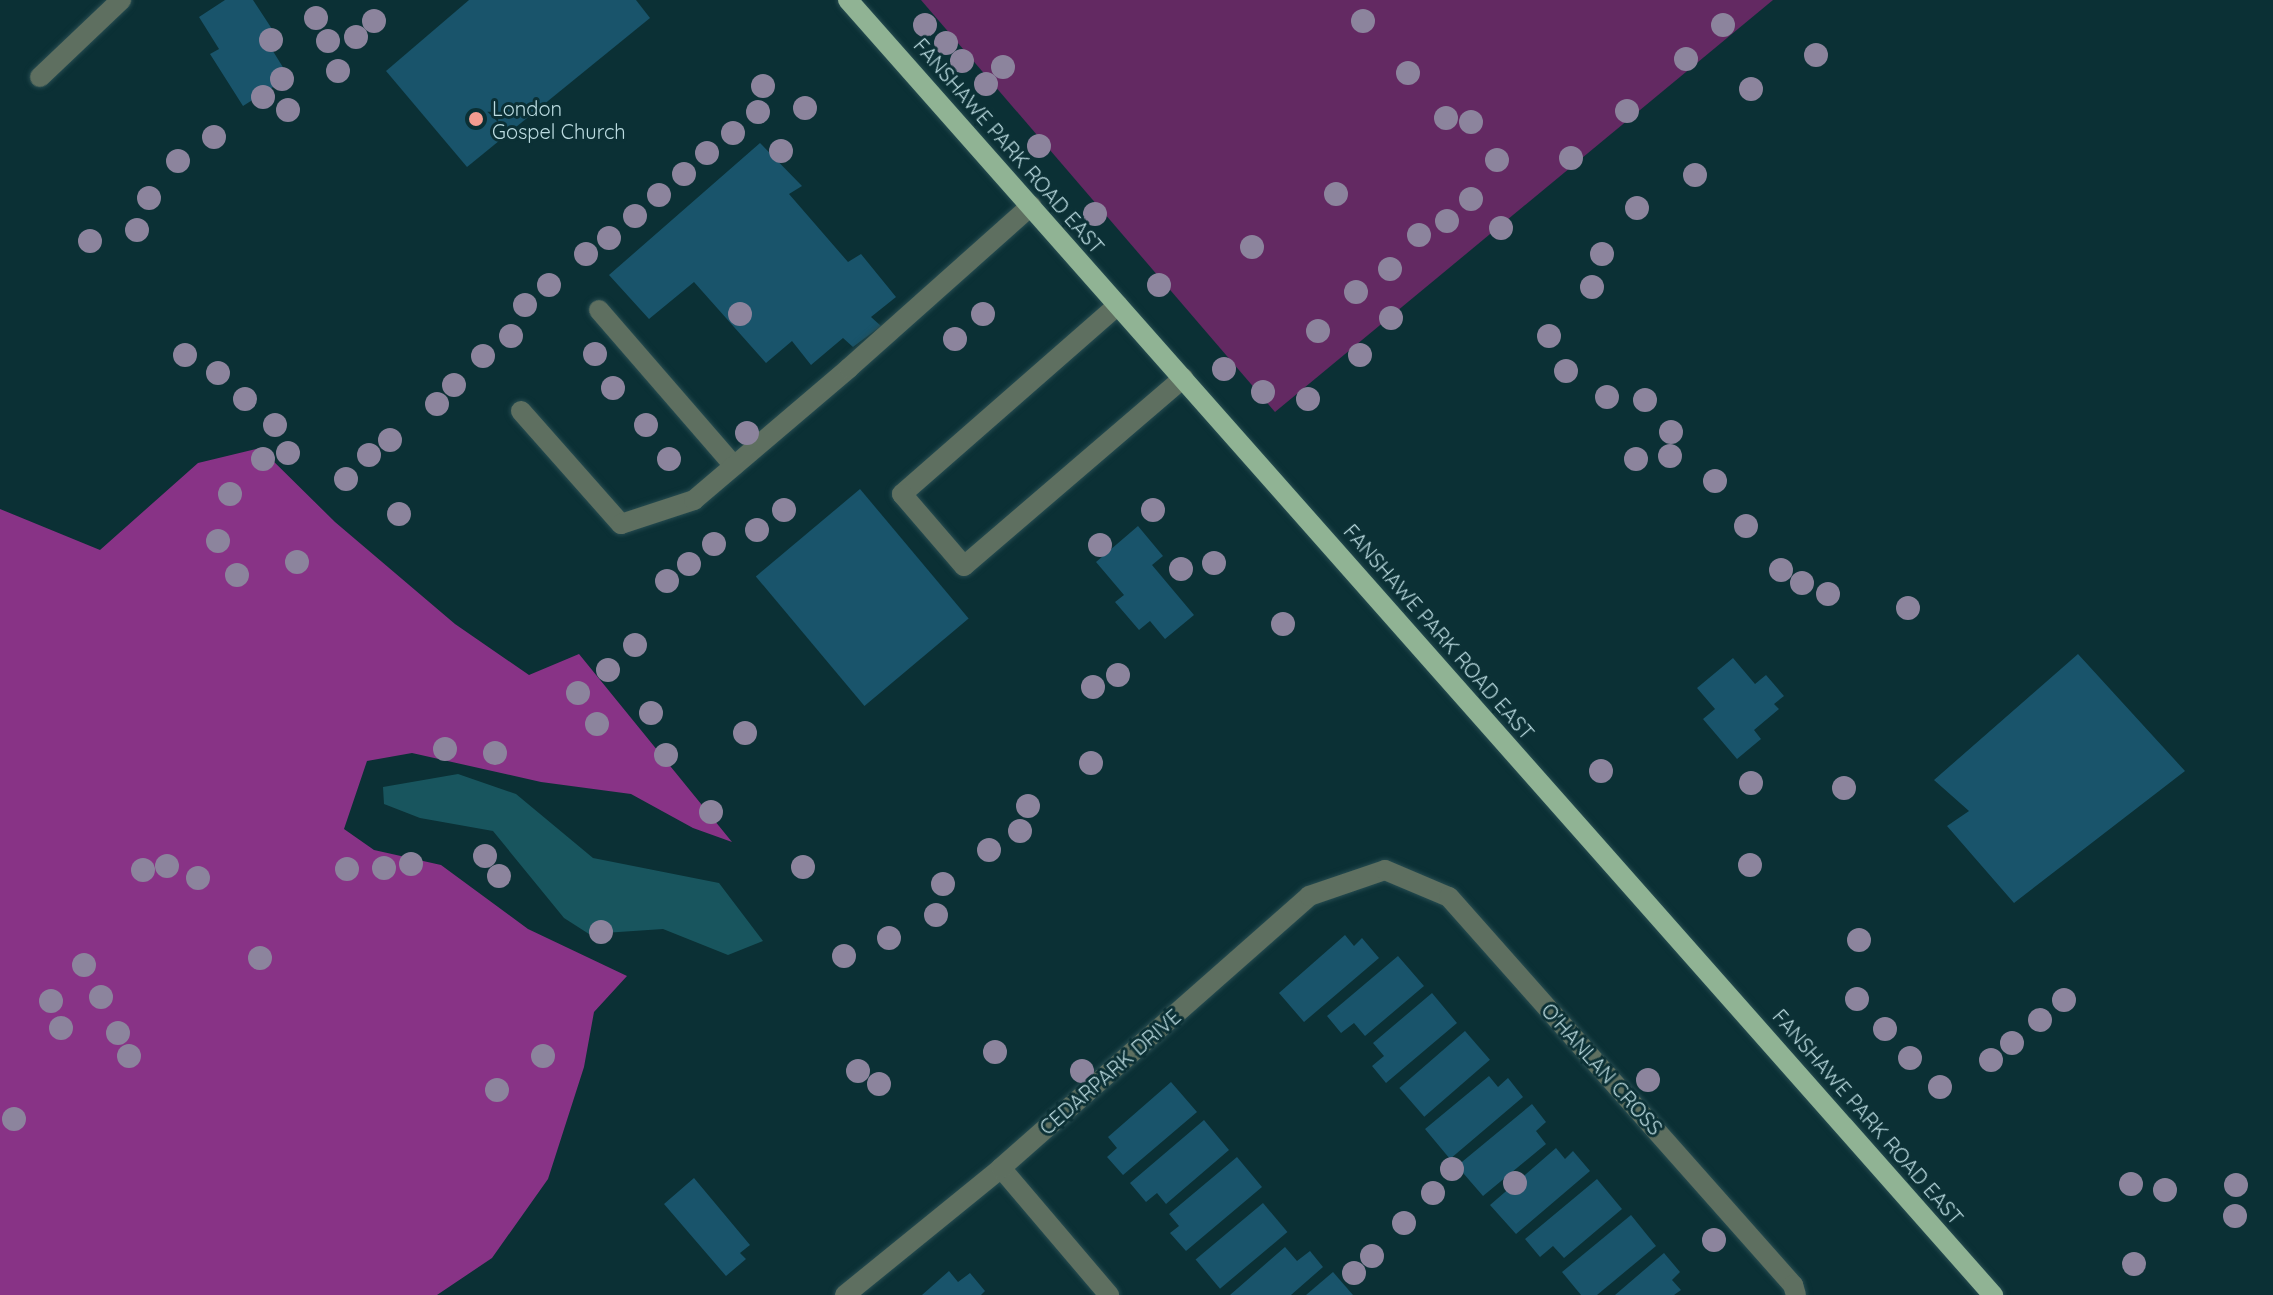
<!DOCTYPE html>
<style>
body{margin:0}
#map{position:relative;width:2273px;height:1295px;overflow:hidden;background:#0b3035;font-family:Quicksand,sans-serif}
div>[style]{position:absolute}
.green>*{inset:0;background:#632962}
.forest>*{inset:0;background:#883386}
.water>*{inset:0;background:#18555e}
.building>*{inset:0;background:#19546b;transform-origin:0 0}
.roads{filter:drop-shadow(0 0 2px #274c51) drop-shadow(0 0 2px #274c51)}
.minor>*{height:20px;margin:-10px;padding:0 10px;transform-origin:10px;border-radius:10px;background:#5e6f60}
.major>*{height:20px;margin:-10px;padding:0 10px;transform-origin:10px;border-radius:10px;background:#90b394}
.trees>*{width:24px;height:24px;margin:-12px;border-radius:50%;background:#8c849d}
.dots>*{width:22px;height:22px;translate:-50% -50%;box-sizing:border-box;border:4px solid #0b3035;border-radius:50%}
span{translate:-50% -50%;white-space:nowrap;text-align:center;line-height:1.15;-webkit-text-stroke:6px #0b3035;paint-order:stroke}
.poi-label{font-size:20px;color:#bcdce1}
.left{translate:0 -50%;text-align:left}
.street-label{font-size:20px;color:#bcdce1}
</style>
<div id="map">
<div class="green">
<div style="clip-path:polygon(921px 0,1773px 0,1275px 412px)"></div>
</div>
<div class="forest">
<div style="clip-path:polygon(260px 448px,335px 522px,455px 624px,529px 675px,579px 654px,732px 842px,693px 828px,631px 794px,541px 782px,412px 753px,367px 761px,344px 829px,374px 850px,441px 865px,528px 929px,627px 976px,594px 1012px,584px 1067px,548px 1179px,492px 1258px,437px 1295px,0 1295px,0 509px,100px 550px,198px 463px)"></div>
</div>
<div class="water">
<div style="clip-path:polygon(458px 774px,516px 794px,593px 858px,719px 883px,763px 941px,728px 955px,663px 929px,589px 934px,564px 918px,493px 831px,420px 818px,384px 804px,383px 787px)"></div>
</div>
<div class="building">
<div style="clip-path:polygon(225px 0,253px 0,272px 29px,263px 35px,289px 77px,243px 106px,210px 54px,219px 49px,199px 17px)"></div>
<div style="clip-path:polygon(469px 0,636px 0,650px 18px,467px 167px,386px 71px)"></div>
<div style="clip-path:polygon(760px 143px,802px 186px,789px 194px,848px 262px,861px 254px,896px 297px,871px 317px,881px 326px,853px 347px,843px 338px,811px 365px,792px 341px,766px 363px,694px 282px,649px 319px,609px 275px)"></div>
<div style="left:860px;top:489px;width:169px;height:136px;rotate:50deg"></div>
<div style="clip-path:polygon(1138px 526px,1163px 556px,1152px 565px,1194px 615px,1165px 639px,1150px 621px,1139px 630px,1115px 602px,1124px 595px,1096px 562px)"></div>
<div style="clip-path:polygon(2078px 654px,2185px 771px,2014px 903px,1947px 826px,1969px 811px,1934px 780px)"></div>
<div style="clip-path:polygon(1733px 658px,1755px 684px,1766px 675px,1784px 696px,1774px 704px,1779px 709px,1754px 730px,1761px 739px,1737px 759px,1703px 719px,1715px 709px,1697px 688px)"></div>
<div style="clip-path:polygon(1345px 935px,1354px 946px,1362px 938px,1379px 958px,1304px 1022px,1279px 993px)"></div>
<div style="clip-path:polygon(1398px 956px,1424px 986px,1365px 1036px,1354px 1023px,1341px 1033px,1327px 1016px)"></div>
<div style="clip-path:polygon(1432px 993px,1457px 1023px,1386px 1083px,1372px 1066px,1384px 1056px,1373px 1043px)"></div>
<div style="left:1465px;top:1031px;width:38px;height:87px;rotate:49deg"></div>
<div style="clip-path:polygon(1489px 1076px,1498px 1087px,1508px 1078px,1523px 1097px,1450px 1159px,1425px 1129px)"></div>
<div style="clip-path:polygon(1171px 1082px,1197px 1112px,1123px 1175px,1107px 1157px,1117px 1148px,1108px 1137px)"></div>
<div style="clip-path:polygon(1532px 1104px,1546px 1122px,1536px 1131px,1546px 1144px,1483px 1196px,1457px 1166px)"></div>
<div style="clip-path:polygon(1204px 1120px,1229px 1150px,1166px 1204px,1157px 1193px,1146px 1202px,1130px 1183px)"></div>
<div style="clip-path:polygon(1556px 1148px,1565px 1159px,1573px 1151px,1590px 1171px,1516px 1234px,1490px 1205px)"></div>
<div style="clip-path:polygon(1237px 1157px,1262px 1187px,1186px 1251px,1170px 1233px,1179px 1226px,1169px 1214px)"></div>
<div style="clip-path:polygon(694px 1178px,750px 1245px,740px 1253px,746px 1259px,726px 1276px,664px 1204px)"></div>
<div style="clip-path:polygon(1597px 1179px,1622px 1209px,1564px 1258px,1553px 1246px,1540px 1257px,1525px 1239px)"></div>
<div style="left:1263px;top:1203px;width:38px;height:88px;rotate:50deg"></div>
<div style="clip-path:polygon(1631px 1215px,1656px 1246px,1597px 1295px,1581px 1295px,1562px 1272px)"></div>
<div style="clip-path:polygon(1285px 1247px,1297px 1261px,1310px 1251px,1323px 1267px,1291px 1295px,1230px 1295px)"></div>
<div style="clip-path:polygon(1664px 1253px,1680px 1272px,1672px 1280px,1681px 1290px,1674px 1295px,1615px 1295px)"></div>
<div style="clip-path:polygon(949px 1271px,958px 1282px,970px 1273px,985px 1291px,981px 1295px,922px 1295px)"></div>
<div style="clip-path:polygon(1333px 1272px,1353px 1295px,1306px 1295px)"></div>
</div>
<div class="roads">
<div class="minor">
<div style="left:40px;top:77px;width:112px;rotate:-43.5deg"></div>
<div style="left:1118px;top:305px;width:287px;rotate:138.8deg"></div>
<div style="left:902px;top:494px;width:95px;rotate:49.3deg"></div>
<div style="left:964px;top:566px;width:289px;rotate:-40.6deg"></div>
<div style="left:599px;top:310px;width:206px;rotate:49.1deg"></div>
<div style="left:521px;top:411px;width:151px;rotate:48.5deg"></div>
<div style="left:621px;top:524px;width:77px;rotate:-18.2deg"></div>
<div style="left:694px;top:500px;width:204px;rotate:-40.4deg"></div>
<div style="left:849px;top:368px;width:244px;rotate:-41.7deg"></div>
<div style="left:1001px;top:1168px;width:167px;rotate:49.6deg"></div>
<div style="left:845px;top:1295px;width:201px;rotate:-39.1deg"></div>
<div style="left:1001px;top:1168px;width:411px;rotate:-41.4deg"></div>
<div style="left:1309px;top:896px;width:80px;rotate:-18.9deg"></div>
<div style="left:1385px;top:870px;width:69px;rotate:22.9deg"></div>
<div style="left:1449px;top:897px;width:519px;rotate:48.44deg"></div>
<div style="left:1793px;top:1285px;width:10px;rotate:73deg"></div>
</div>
<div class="major">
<div style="left:848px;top:0;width:1729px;rotate:48.52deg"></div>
</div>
</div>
<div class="trees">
<div style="left:316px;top:18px"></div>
<div style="left:374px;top:21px"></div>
<div style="left:1363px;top:21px"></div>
<div style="left:925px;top:25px"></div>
<div style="left:1723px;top:25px"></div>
<div style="left:356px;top:37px"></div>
<div style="left:271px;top:40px"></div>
<div style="left:328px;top:41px"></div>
<div style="left:946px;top:43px"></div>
<div style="left:1816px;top:55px"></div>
<div style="left:1686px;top:59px"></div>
<div style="left:962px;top:61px"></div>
<div style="left:1003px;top:67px"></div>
<div style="left:338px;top:71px"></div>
<div style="left:1408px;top:73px"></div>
<div style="left:282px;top:79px"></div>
<div style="left:986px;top:84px"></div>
<div style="left:763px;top:86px"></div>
<div style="left:1751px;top:89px"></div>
<div style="left:263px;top:97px"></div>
<div style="left:805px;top:108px"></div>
<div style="left:288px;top:110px"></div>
<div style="left:1627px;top:111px"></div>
<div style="left:758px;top:112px"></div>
<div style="left:1446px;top:118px"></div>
<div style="left:1471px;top:122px"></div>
<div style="left:733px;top:133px"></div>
<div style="left:214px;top:137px"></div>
<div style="left:1039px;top:146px"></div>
<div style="left:781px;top:151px"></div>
<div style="left:707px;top:153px"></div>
<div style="left:1571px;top:158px"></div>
<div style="left:1497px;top:160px"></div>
<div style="left:178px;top:161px"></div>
<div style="left:684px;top:174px"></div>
<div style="left:1695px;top:175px"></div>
<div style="left:1336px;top:194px"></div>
<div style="left:659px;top:195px"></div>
<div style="left:149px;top:198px"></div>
<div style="left:1471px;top:199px"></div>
<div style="left:1637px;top:208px"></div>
<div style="left:1095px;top:214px"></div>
<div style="left:635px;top:216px"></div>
<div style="left:1447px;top:221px"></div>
<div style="left:1501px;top:228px"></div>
<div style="left:137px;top:230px"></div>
<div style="left:1419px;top:235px"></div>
<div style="left:609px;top:238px"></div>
<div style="left:90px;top:241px"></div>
<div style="left:1252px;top:247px"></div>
<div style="left:586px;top:254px"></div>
<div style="left:1602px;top:254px"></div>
<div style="left:1390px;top:269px"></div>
<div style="left:549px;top:285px"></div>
<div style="left:1159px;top:285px"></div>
<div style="left:1592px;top:287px"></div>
<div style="left:1356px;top:292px"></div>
<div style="left:525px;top:305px"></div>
<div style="left:740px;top:314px"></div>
<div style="left:983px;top:314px"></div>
<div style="left:1391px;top:318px"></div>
<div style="left:1318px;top:331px"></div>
<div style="left:511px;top:336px"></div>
<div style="left:1549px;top:336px"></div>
<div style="left:955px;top:339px"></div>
<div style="left:595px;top:354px"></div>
<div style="left:185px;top:355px"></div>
<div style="left:1360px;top:355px"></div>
<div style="left:483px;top:356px"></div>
<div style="left:1224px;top:369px"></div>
<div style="left:1566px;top:371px"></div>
<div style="left:218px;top:373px"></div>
<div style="left:454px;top:385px"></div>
<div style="left:613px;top:388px"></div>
<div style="left:1263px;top:392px"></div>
<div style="left:1607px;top:397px"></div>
<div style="left:245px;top:399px"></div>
<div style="left:1308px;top:399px"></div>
<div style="left:1645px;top:400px"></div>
<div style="left:437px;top:404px"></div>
<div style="left:275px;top:425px"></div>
<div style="left:646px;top:425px"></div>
<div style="left:1671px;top:432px"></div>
<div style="left:747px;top:433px"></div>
<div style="left:390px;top:440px"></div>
<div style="left:288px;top:453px"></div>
<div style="left:369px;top:455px"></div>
<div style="left:1670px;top:456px"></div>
<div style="left:263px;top:459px"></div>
<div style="left:669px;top:459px"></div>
<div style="left:1636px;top:459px"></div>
<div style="left:346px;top:479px"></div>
<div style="left:1715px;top:481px"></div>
<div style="left:230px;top:494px"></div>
<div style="left:784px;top:510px"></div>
<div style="left:1153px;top:510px"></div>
<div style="left:399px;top:514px"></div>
<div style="left:1746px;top:526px"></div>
<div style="left:757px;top:530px"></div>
<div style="left:218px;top:541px"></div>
<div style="left:714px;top:544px"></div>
<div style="left:1100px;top:545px"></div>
<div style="left:297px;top:562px"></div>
<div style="left:1214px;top:563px"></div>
<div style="left:689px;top:564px"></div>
<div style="left:1181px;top:569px"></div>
<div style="left:1781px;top:570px"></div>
<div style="left:237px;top:575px"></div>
<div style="left:667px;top:581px"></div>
<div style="left:1802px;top:583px"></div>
<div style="left:1828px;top:594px"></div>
<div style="left:1908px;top:608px"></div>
<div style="left:1283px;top:624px"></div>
<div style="left:635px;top:645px"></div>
<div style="left:608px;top:670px"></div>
<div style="left:1118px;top:675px"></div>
<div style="left:1093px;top:687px"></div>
<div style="left:578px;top:693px"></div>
<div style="left:651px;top:713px"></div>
<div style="left:597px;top:724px"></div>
<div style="left:745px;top:733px"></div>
<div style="left:445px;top:749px"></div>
<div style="left:495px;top:753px"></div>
<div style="left:666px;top:755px"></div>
<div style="left:1091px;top:763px"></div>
<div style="left:1601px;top:771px"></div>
<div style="left:1751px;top:783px"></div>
<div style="left:1844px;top:788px"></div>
<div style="left:1028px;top:806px"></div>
<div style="left:711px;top:812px"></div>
<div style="left:1020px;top:831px"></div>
<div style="left:989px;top:850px"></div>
<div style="left:485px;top:856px"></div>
<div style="left:411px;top:864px"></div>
<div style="left:1750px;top:865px"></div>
<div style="left:167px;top:866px"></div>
<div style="left:803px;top:867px"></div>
<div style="left:384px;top:868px"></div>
<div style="left:347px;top:869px"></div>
<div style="left:143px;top:870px"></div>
<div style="left:499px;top:876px"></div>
<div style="left:198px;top:878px"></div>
<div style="left:943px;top:884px"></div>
<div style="left:936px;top:915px"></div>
<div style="left:601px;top:932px"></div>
<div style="left:889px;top:938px"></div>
<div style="left:1859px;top:940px"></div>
<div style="left:844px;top:956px"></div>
<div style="left:260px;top:958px"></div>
<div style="left:84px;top:965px"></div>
<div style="left:101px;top:997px"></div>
<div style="left:1857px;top:999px"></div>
<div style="left:2064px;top:1000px"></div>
<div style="left:51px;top:1001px"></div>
<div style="left:2040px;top:1020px"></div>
<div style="left:61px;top:1028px"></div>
<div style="left:1885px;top:1029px"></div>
<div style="left:118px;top:1033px"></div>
<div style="left:2012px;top:1043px"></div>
<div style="left:995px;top:1052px"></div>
<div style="left:129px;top:1056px"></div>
<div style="left:543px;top:1056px"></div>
<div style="left:1910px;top:1058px"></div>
<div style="left:1991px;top:1060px"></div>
<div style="left:858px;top:1071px"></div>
<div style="left:1082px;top:1071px"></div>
<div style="left:1648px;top:1080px"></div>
<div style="left:879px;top:1084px"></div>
<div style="left:1940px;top:1087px"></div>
<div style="left:497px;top:1090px"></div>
<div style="left:14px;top:1119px"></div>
<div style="left:1452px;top:1169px"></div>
<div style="left:1515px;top:1183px"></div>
<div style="left:2131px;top:1184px"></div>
<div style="left:2236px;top:1185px"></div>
<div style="left:2165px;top:1190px"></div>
<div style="left:1433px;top:1193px"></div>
<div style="left:2235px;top:1216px"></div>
<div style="left:1404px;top:1223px"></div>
<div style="left:1714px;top:1240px"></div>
<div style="left:1372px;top:1256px"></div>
<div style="left:2134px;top:1264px"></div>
<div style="left:1354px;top:1273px"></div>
</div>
<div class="dots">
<div style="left:476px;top:119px;background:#f59c90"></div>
</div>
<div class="poi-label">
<span class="left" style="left:492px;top:120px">London<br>Gospel Church</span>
</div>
<div class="street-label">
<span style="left:1009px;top:146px;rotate:49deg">FANSHAWE PARK ROAD EAST</span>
<span style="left:1439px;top:632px;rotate:49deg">FANSHAWE PARK ROAD EAST</span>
<span style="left:1602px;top:1069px;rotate:48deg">O'HANLAN CROSS</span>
<span style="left:1110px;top:1072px;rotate:-41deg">CEDARPARK DRIVE</span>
<span style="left:1868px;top:1117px;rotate:49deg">FANSHAWE PARK ROAD EAST</span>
</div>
</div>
